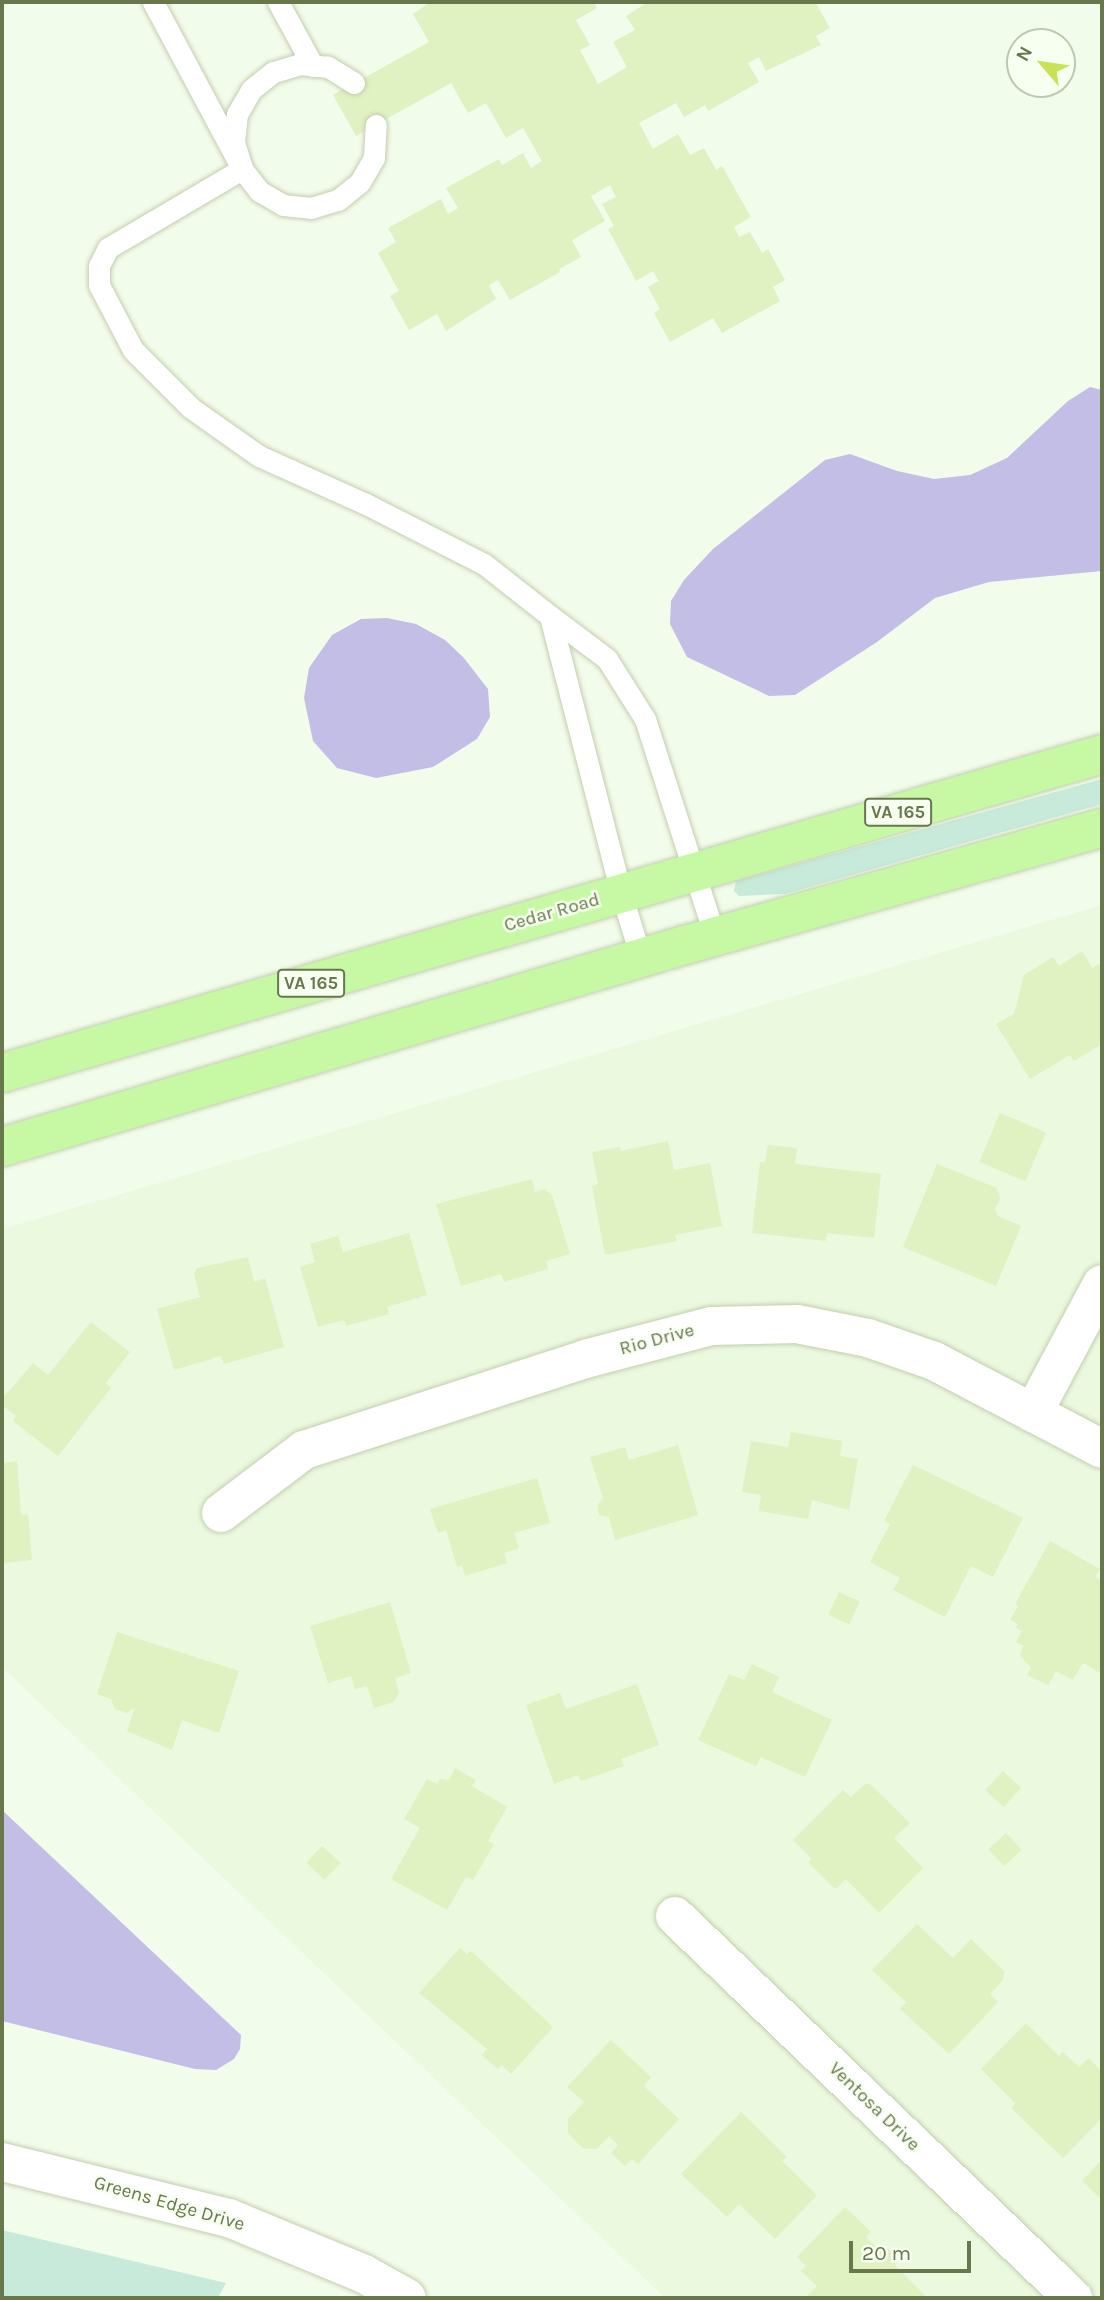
<!DOCTYPE html>
<style>
body{margin:0}
#map{position:relative;width:1104px;height:2300px;overflow:hidden;background:#f2fcea;font-family:Karla,sans-serif}
div>[style]{position:absolute}
.residential>*{inset:0;background:#ebf9de}
.green>*{inset:0;background:#c8eadb}
.water>*{inset:0;background:#c3bee6}
.building>*{inset:0;background:#e0f1c2;transform-origin:0 0}
.roads{filter:drop-shadow(0 0 2px #c2ceaf) drop-shadow(0 0 2px #c2ceaf)}
.lane>*{height:21px;margin:-10.5px;padding:0 10.5px;transform-origin:10.5px;border-radius:10.5px;background:#fff}
.street>*{height:38px;margin:-19px;padding:0 19px;transform-origin:19px;border-radius:19px;background:#fff}
.primary>*{height:38px;margin:-19px;padding:0 19px;transform-origin:19px;border-radius:19px;background:#c7f9a5}
span{translate:-50% -50%;white-space:nowrap;text-align:center;line-height:1.15;-webkit-text-stroke:5px #f7fff1;paint-order:stroke}
.shield-label span{padding:2px 5px;background:#f7fff1;border:2px solid;border-radius:5px;-webkit-text-stroke-width:0}
.shield-label{font-size:18px;color:#69774d;font-weight:700}
.street-label{font-size:19px;color:#69774d}
.frame{position:absolute;inset:0;border:4px solid #69774d;pointer-events:none}
.north{position:absolute;left:1006px;top:28px;width:70px;height:70px;box-sizing:border-box;background:#f7fff1;border:2px solid #bec9af;border-radius:50%;rotate:299deg;font-size:19px;font-weight:700;line-height:28px;text-align:center;color:#69774d}
.north::after{content:'';display:block;margin:auto;width:24px;height:32px;background:#c7e353;clip-path:polygon(50% 0,100% 100%,50% 72%,0 100%)}
.scale{position:absolute;left:849px;top:2241px;width:122px;height:32px;box-sizing:border-box;border:4px solid #69774d;border-top:0;padding-left:9px;font-size:21px;line-height:24px;white-space:nowrap;color:#69774d;-webkit-text-stroke:5px #f7fff1;paint-order:stroke}
</style>
<div id="map">
<div class="residential">
<div style="clip-path:polygon(1102px 905px,1102px 2298px,665px 2298px,2px 1667px,2px 1229px)"></div>
</div>
<div class="green">
<div style="clip-path:polygon(1102px 779px,1102px 804px,785px 894px,739px 896px,734px 891px,736px 881px)"></div>
<div style="clip-path:polygon(2px 2230px,226px 2283px,218px 2298px,2px 2298px)"></div>
</div>
<div class="water">
<div style="clip-path:polygon(1090px 387px,1102px 390px,1102px 571px,989px 582px,935px 598px,877px 642px,795px 695px,769px 696px,687px 657px,670px 624px,671px 601px,684px 580px,713px 549px,825px 460px,850px 454px,897px 471px,934px 479px,970px 475px,1007px 458px,1068px 401px)"></div>
<div style="clip-path:polygon(387px 618px,416px 624px,445px 640px,463px 657px,488px 689px,490px 717px,477px 739px,433px 767px,376px 778px,337px 768px,313px 741px,304px 698px,309px 668px,332px 635px,361px 619px)"></div>
<div style="clip-path:polygon(2px 1810px,241px 2035px,240px 2049px,234px 2059px,216px 2070px,195px 2069px,2px 2021px)"></div>
</div>
<div class="building">
<div style="clip-path:polygon(430px 2px,594px 2px,597px 8px,576px 20px,590px 45px,580px 50px,598px 84px,627px 67px,613px 42px,635px 30px,626px 16px,648px 2px,815px 2px,830px 28px,816px 36px,821px 45px,766px 71px,759px 57px,748px 63px,759px 82px,708px 111px,705px 105px,684px 117px,676px 103px,639px 123px,653px 149px,678px 134px,690px 155px,704px 148px,716px 170px,722px 166px,751px 217px,734px 227px,739px 237px,750px 232px,762px 253px,768px 249px,785px 280px,773px 287px,780px 301px,722px 333px,713px 318px,670px 342px,654px 313px,660px 309px,648px 287px,659px 281px,653px 271px,636px 281px,608px 229px,614px 226px,602px 204px,616px 197px,610px 185px,591px 196px,605px 221px,572px 240px,581px 257px,559px 269px,560px 272px,510px 300px,498px 280px,489px 285px,496px 299px,446px 331px,437px 314px,409px 330px,390px 296px,399px 291px,378px 253px,396px 242px,388px 228px,441px 199px,448px 214px,458px 208px,446px 188px,499px 159px,502px 165px,523px 153px,531px 168px,542px 161px,523px 128px,506px 138px,486px 103px,468px 113px,451px 83px,356px 136px,333px 95px,429px 42px,413px 14px)"></div>
<div style="clip-path:polygon(1082px 951px,1092px 968px,1101px 963px,1102px 965px,1102px 1044px,1074px 1061px,1070px 1055px,1030px 1079px,996px 1024px,1014px 1014px,1024px 975px,1053px 957px,1059px 966px)"></div>
<div style="left:1000px;top:1113px;width:50px;height:53px;rotate:23deg"></div>
<div style="clip-path:polygon(668px 1141px,674px 1170px,710px 1163px,722px 1226px,675px 1235px,677px 1241px,605px 1255px,592px 1186px,598px 1184px,592px 1152px,620px 1147px,621px 1151px)"></div>
<div style="clip-path:polygon(768px 1145px,797px 1148px,795px 1164px,881px 1174px,874px 1238px,827px 1233px,826px 1241px,752px 1233px,760px 1162px,765px 1162px)"></div>
<div style="clip-path:polygon(937px 1164px,997px 1188px,1000px 1199px,995px 1209px,998px 1216px,1021px 1226px,996px 1286px,903px 1247px)"></div>
<div style="clip-path:polygon(532px 1179px,535px 1192px,545px 1189px,552px 1195px,570px 1254px,546px 1261px,548px 1269px,504px 1282px,501px 1274px,461px 1286px,436px 1204px)"></div>
<div style="clip-path:polygon(409px 1233px,427px 1295px,387px 1307px,389px 1314px,346px 1326px,344px 1320px,318px 1327px,300px 1267px,315px 1262px,310px 1244px,338px 1236px,343px 1252px)"></div>
<div style="clip-path:polygon(248px 1257px,254px 1282px,265px 1278px,284px 1347px,224px 1364px,221px 1356px,174px 1370px,157px 1309px,200px 1297px,194px 1274px,197px 1268px)"></div>
<div style="clip-path:polygon(91px 1322px,130px 1352px,106px 1383px,111px 1388px,58px 1456px,13px 1421px,16px 1416px,2px 1405px,2px 1399px,33px 1363px,48px 1375px)"></div>
<div style="clip-path:polygon(791px 1432px,842px 1441px,840px 1456px,858px 1459px,849px 1510px,812px 1500px,808px 1519px,759px 1511px,761px 1495px,742px 1492px,751px 1441px,788px 1447px)"></div>
<div style="clip-path:polygon(678px 1445px,698px 1515px,615px 1540px,609px 1517px,599px 1515px,597px 1506px,603px 1498px,590px 1457px,625px 1447px,629px 1460px)"></div>
<div style="clip-path:polygon(17px 1461px,21px 1515px,28px 1514px,32px 1560px,2px 1563px,2px 1463px)"></div>
<div style="clip-path:polygon(913px 1465px,1023px 1518px,993px 1577px,971px 1566px,945px 1617px,893px 1590px,900px 1578px,870px 1562px,890px 1524px,884px 1521px)"></div>
<div style="clip-path:polygon(537px 1478px,550px 1523px,514px 1533px,519px 1548px,504px 1553px,507px 1563px,465px 1576px,462px 1566px,457px 1567px,446px 1530px,438px 1533px,430px 1509px)"></div>
<div style="clip-path:polygon(1050px 1541px,1100px 1569px,1095px 1577px,1102px 1581px,1102px 1674px,1083px 1663px,1073px 1680px,1056px 1671px,1048px 1685px,1027px 1675px,1031px 1668px,1020px 1655px,1023px 1646px,1016px 1642px,1022px 1631px,1016px 1628px,1018px 1624px,1010px 1620px,1018px 1606px,1015px 1604px)"></div>
<div style="left:839px;top:1592px;width:23px;height:25px;rotate:25deg"></div>
<div style="clip-path:polygon(390px 1602px,411px 1673px,395px 1678px,399px 1693px,394px 1702px,374px 1708px,367px 1686px,355px 1689px,351px 1676px,328px 1683px,310px 1626px)"></div>
<div style="clip-path:polygon(117px 1632px,239px 1671px,219px 1733px,182px 1720px,172px 1750px,127px 1731px,135px 1707px,127px 1713px,115px 1709px,111px 1699px,97px 1694px)"></div>
<div style="clip-path:polygon(752px 1664px,779px 1677px,772px 1692px,832px 1720px,805px 1777px,761px 1757px,756px 1766px,698px 1740px,729px 1674px,744px 1680px)"></div>
<div style="clip-path:polygon(637px 1684px,659px 1745px,621px 1759px,624px 1766px,581px 1781px,578px 1775px,554px 1784px,526px 1705px,560px 1693px,566px 1709px)"></div>
<div style="clip-path:polygon(455px 1768px,476px 1780px,472px 1786px,507px 1807px,488px 1841px,494px 1844px,473px 1880px,466px 1877px,447px 1910px,391px 1879px,420px 1828px,404px 1819px,427px 1779px,437px 1784px,440px 1779px,449px 1780px)"></div>
<div style="left:1003px;top:1771px;width:25px;height:26px;rotate:43deg"></div>
<div style="clip-path:polygon(865px 1784px,870px 1784px,910px 1823px,894px 1838px,923px 1868px,879px 1913px,846px 1879px,835px 1889px,808px 1862px,812px 1859px,793px 1840px,843px 1790px,851px 1797px)"></div>
<div style="left:1006px;top:1833px;width:23px;height:24px;rotate:47deg"></div>
<div style="left:322px;top:1846px;width:25px;height:23px;rotate:43deg"></div>
<div style="clip-path:polygon(917px 1924px,953px 1958px,971px 1939px,1004px 1971px,1003px 1980px,990px 1994px,998px 2002px,949px 2054px,900px 2009px,906px 2002px,872px 1970px)"></div>
<div style="clip-path:polygon(460px 1948px,467px 1954px,471px 1951px,553px 2027px,511px 2074px,501px 2065px,498px 2069px,482px 2055px,487px 2049px,419px 1993px)"></div>
<div style="clip-path:polygon(1026px 2023px,1059px 2056px,1063px 2052px,1079px 2067px,1089px 2058px,1102px 2072px,1102px 2118px,1063px 2158px,1011px 2108px,1015px 2103px,981px 2069px)"></div>
<div style="clip-path:polygon(611px 2040px,651px 2077px,644px 2086px,679px 2119px,638px 2164px,632px 2159px,625px 2166px,611px 2153px,618px 2145px,609px 2136px,596px 2149px,583px 2148px,568px 2133px,568px 2119px,584px 2102px,567px 2087px)"></div>
<div style="clip-path:polygon(741px 2112px,787px 2157px,782px 2161px,817px 2195px,775px 2239px,739px 2204px,727px 2217px,681px 2174px)"></div>
<div style="clip-path:polygon(1102px 2159px,1102px 2200px,1082px 2181px)"></div>
<div style="clip-path:polygon(845px 2207px,871px 2232px,866px 2237px,881px 2252px,886px 2247px,900px 2260px,895px 2265px,927px 2298px,805px 2298px,817px 2286px,801px 2271px,806px 2266px,797px 2257px)"></div>
</div>
<div class="roads">
<div class="lane">
<div style="left:153px;top:2px;width:189px;rotate:61.9deg"></div>
<div style="left:242px;top:169px;width:156px;rotate:149.5deg"></div>
<div style="left:108px;top:248px;width:20px;rotate:117deg"></div>
<div style="left:99px;top:266px;width:19px;rotate:90deg"></div>
<div style="left:99px;top:285px;width:73px;rotate:62.4deg"></div>
<div style="left:133px;top:350px;width:82px;rotate:45deg"></div>
<div style="left:191px;top:408px;width:83px;rotate:35.2deg"></div>
<div style="left:259px;top:456px;width:117px;rotate:24.2deg"></div>
<div style="left:366px;top:504px;width:132px;rotate:27deg"></div>
<div style="left:484px;top:564px;width:84px;rotate:38.2deg"></div>
<div style="left:278px;top:2px;width:73px;rotate:61.3deg"></div>
<div style="left:354px;top:83px;width:31px;rotate:-148deg"></div>
<div style="left:328px;top:67px;width:28px;rotate:-174deg"></div>
<div style="left:300px;top:64px;width:28px;rotate:163deg"></div>
<div style="left:273px;top:72px;width:28px;rotate:141deg"></div>
<div style="left:251px;top:90px;width:28px;rotate:120deg"></div>
<div style="left:237px;top:114px;width:28px;rotate:96deg"></div>
<div style="left:234px;top:142px;width:28px;rotate:73deg"></div>
<div style="left:242px;top:169px;width:28px;rotate:52deg"></div>
<div style="left:259px;top:191px;width:28px;rotate:30deg"></div>
<div style="left:283px;top:205px;width:28px;rotate:6deg"></div>
<div style="left:311px;top:208px;width:28px;rotate:-17deg"></div>
<div style="left:338px;top:200px;width:28px;rotate:-39deg"></div>
<div style="left:360px;top:182px;width:28px;rotate:-60deg"></div>
<div style="left:374px;top:158px;width:33px;rotate:-87deg"></div>
<div style="left:641px;top:958px;width:68px;rotate:-107.1deg"></div>
<div style="left:621px;top:893px;width:286px;rotate:-104.4deg"></div>
<div style="left:550px;top:616px;width:71px;rotate:37deg"></div>
<div style="left:607px;top:659px;width:71px;rotate:57.7deg"></div>
<div style="left:645px;top:719px;width:229px;rotate:72.2deg"></div>
</div>
<div class="street">
<div style="left:1033px;top:1413px;width:146px;rotate:-61.9deg"></div>
<div style="left:221px;top:1513px;width:104px;rotate:-37.2deg"></div>
<div style="left:304px;top:1450px;width:295px;rotate:-17.9deg"></div>
<div style="left:585px;top:1359px;width:131px;rotate:-14.6deg"></div>
<div style="left:712px;top:1326px;width:85px;rotate:-1.3deg"></div>
<div style="left:797px;top:1324px;width:72px;rotate:11.2deg"></div>
<div style="left:868px;top:1338px;width:70px;rotate:19.2deg"></div>
<div style="left:934px;top:1361px;width:190px;rotate:27.6deg"></div>
<div style="left:675px;top:1916px;width:552px;rotate:43.82deg"></div>
<div style="left:2px;top:2162px;width:234px;rotate:13.9deg"></div>
<div style="left:229px;top:2218px;width:146px;rotate:22.5deg"></div>
<div style="left:364px;top:2274px;width:49px;rotate:29.2deg"></div>
</div>
<div class="primary">
<div style="left:2px;top:1073px;width:1145px;rotate:-16.17deg"></div>
<div style="left:2px;top:1147px;width:712px;rotate:-16.48deg"></div>
<div style="left:685px;top:945px;width:433px;rotate:-15.7deg"></div>
</div>
</div>
<div class="shield-label">
<span style="left:898px;top:812px">VA 165</span>
<span style="left:311px;top:983px">VA 165</span>
</div>
<div class="street-label">
<span style="left:552px;top:913px;rotate:-16deg">Cedar Road</span>
<span style="left:657px;top:1340px;rotate:-15deg">Rio Drive</span>
<span style="left:874px;top:2107px;rotate:44deg">Ventosa Drive</span>
<span style="left:169px;top:2204px;rotate:16deg">Greens Edge Drive</span>
</div>
<div class="frame"></div>
<div class="north">N</div>
<div class="scale">20 m</div>
</div>
